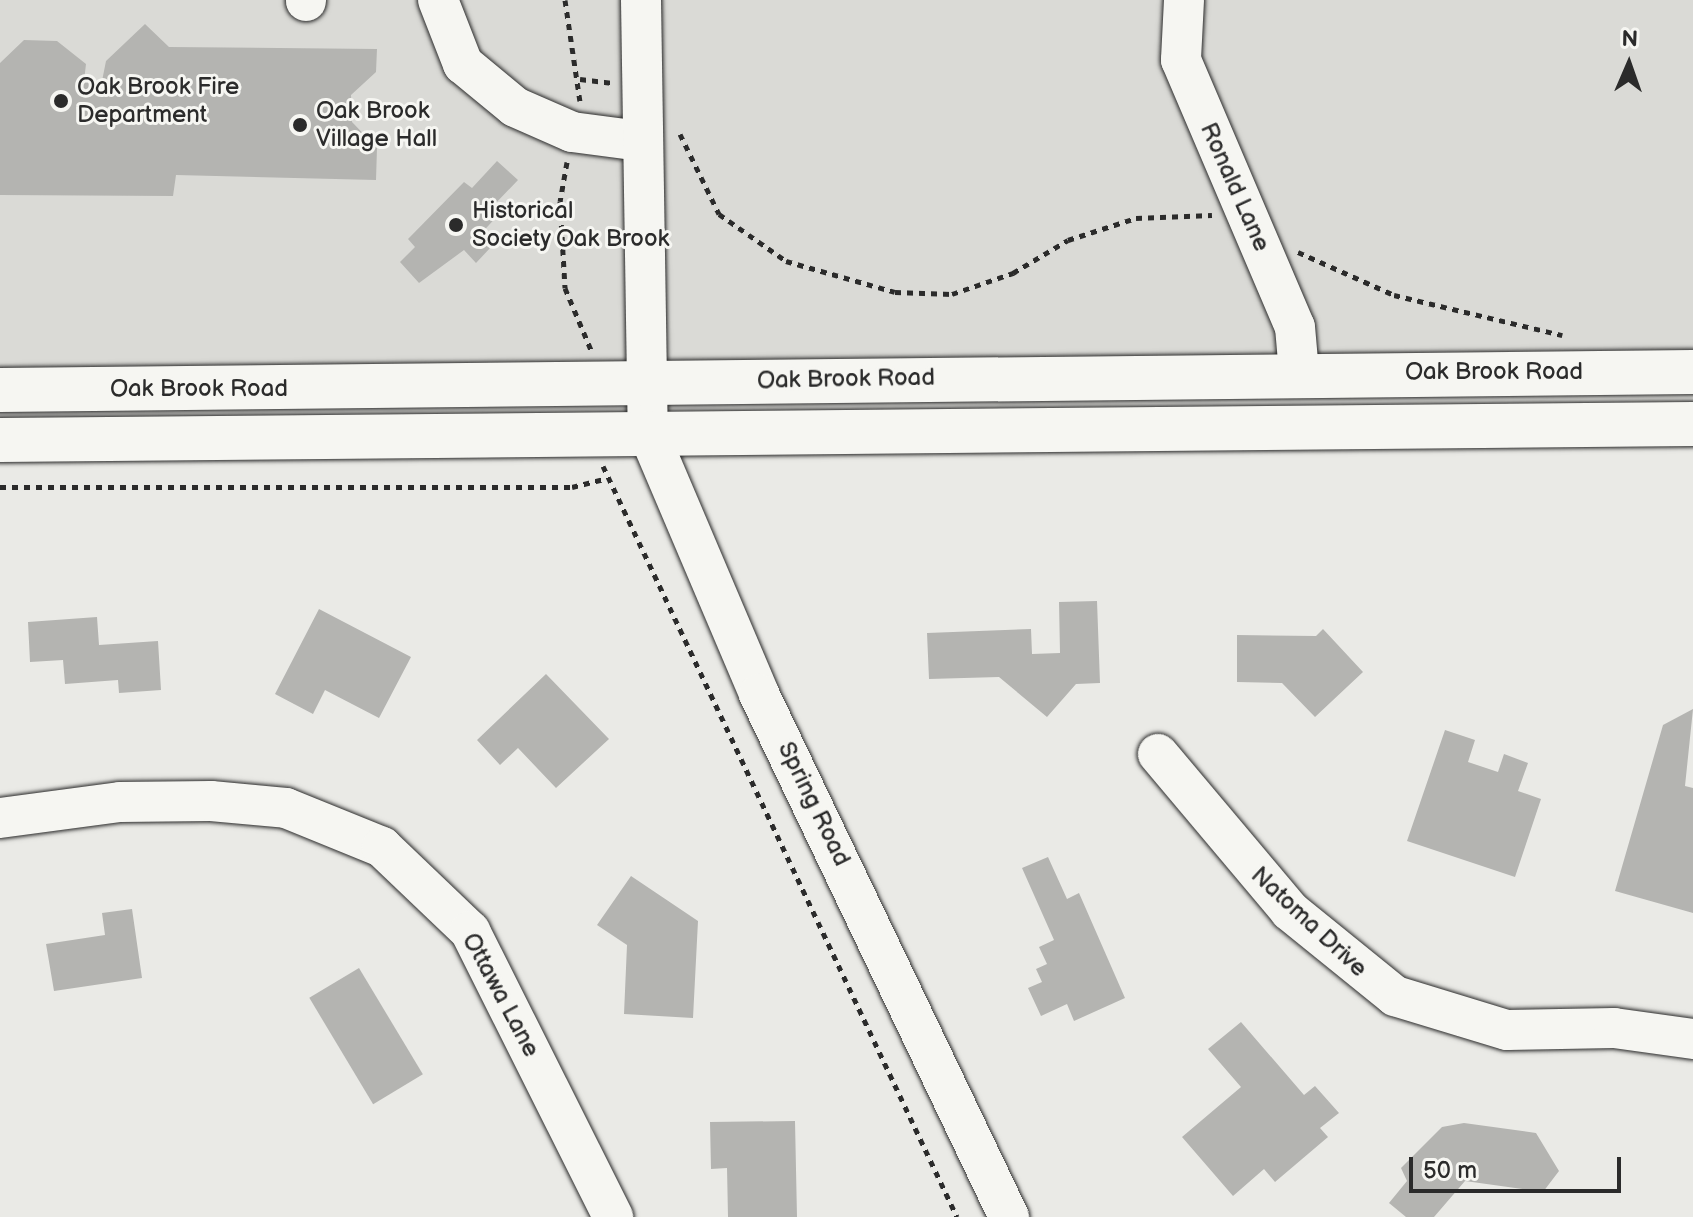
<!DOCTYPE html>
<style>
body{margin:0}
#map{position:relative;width:1693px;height:1217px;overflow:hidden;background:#eaeae6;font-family:"Balsamiq Sans",sans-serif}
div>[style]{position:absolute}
.built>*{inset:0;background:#dadad6;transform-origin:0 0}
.building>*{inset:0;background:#b4b4b1;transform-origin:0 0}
.path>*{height:5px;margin-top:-2.5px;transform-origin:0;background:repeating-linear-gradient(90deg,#2b2b2b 0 6px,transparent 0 12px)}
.roads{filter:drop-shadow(0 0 2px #2b2b2b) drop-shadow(0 0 2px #2b2b2b)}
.minor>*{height:40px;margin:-20px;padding:0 20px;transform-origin:20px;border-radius:20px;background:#f6f6f2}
.major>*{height:44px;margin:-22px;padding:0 22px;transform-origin:22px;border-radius:22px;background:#f6f6f2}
.dots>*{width:22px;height:22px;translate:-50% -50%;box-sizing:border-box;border:4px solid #f6f6f2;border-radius:50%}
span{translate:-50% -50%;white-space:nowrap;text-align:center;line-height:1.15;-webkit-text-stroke:6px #f6f6f2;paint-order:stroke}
.poi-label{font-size:24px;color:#2b2b2b}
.left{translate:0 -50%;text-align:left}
.street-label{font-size:24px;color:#2b2b2b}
.north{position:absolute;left:1589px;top:24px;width:80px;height:80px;-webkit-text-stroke:6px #f6f6f2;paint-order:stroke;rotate:2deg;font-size:22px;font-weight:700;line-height:32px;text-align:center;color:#2b2b2b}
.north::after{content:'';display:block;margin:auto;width:28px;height:36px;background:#2b2b2b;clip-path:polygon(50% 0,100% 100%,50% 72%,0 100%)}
.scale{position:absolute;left:1409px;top:1157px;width:212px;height:36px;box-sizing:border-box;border:4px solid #2b2b2b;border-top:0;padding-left:10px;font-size:24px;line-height:28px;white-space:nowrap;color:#2b2b2b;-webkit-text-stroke:6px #f6f6f2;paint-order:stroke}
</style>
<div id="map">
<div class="built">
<div style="left:0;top:0;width:1693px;height:373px"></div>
</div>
<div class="building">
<div style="clip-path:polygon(145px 24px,169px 47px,377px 49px,376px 72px,351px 95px,352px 122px,377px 148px,376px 180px,176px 175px,173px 196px,0 195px,0 63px,24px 40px,57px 41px,86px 64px,84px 81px,102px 81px,106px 61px)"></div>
<div style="clip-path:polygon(497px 161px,518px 180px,493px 206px,499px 214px,479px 236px,491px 247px,476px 263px,464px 250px,419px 283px,400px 262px,415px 247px,408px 239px,464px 182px,472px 188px)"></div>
<div style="clip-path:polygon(1097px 601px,1100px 683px,1076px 684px,1047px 717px,999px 677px,929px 679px,927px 633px,1031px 629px,1032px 654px,1060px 653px,1059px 602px)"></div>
<div style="clip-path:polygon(319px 609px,411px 657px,379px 718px,325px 690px,313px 714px,275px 694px)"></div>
<div style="clip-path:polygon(97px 617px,99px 645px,158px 641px,161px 690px,119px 693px,118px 680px,65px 684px,63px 660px,30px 662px,28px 622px)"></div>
<div style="clip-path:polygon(1323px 629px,1363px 672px,1315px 717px,1282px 683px,1237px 682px,1237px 635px,1316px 636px)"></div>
<div style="clip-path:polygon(546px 674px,609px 739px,556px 788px,518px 748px,500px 765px,477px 740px)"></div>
<div style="clip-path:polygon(1693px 709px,1685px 786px,1693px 788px,1693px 913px,1615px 891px,1663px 725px)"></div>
<div style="clip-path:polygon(1445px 730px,1475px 740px,1468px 762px,1498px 772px,1504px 754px,1528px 763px,1518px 791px,1541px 799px,1515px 877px,1407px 841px)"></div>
<div style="clip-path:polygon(1048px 857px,1067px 899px,1079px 893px,1125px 998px,1074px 1021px,1067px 1004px,1041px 1016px,1028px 988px,1042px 982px,1036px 969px,1047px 964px,1039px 947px,1054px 940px,1022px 868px)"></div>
<div style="clip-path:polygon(631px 876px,698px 921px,693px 1018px,624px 1014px,627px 945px,597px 925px)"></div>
<div style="clip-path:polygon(132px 909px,142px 978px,54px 991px,46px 944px,105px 935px,102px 913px)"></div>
<div style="left:359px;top:968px;width:124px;height:58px;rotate:59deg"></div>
<div style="clip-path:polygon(1241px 1022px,1304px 1095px,1315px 1086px,1339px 1113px,1320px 1128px,1328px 1137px,1275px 1182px,1264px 1169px,1233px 1196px,1182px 1137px,1241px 1087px,1208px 1049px)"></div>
<div style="clip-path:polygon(795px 1121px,797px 1217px,728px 1217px,727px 1168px,711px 1169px,710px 1122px)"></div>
<div style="clip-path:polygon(1464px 1123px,1536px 1133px,1559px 1171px,1543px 1192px,1465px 1181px,1434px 1217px,1406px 1217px,1389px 1203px,1407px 1181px,1401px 1168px,1442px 1127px)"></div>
</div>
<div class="path">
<div style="left:565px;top:0;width:102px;rotate:81.6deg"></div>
<div style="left:580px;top:79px;width:31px;rotate:7deg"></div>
<div style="left:680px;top:134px;width:89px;rotate:64deg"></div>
<div style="left:719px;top:214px;width:82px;rotate:35deg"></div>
<div style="left:786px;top:261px;width:113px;rotate:15.9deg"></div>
<div style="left:895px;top:292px;width:57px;rotate:2deg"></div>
<div style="left:952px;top:294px;width:65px;rotate:-19deg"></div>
<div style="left:1013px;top:273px;width:64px;rotate:-31deg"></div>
<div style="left:1068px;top:240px;width:71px;rotate:-17.9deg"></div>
<div style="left:1136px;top:218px;width:76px;rotate:-2.3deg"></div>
<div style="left:567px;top:162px;width:40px;rotate:100deg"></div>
<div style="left:560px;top:201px;width:87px;rotate:86.7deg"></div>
<div style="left:565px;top:288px;width:67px;rotate:67.2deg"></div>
<div style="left:1298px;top:252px;width:105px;rotate:24.1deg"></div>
<div style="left:1394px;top:295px;width:173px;rotate:13.4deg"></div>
<div style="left:603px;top:466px;width:830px;rotate:64.76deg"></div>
<div style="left:0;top:487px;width:572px"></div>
<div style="left:572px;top:487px;width:34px;rotate:-14deg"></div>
</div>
<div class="roads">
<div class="minor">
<div style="left:306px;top:0;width:1px;rotate:90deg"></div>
<div style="left:438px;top:0;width:69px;rotate:68.7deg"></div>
<div style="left:463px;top:64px;width:67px;rotate:39.6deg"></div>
<div style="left:515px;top:107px;width:62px;rotate:23.7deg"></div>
<div style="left:572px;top:132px;width:69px;rotate:7.5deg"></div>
<div style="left:641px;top:0;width:432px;rotate:89.1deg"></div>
<div style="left:648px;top:432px;width:285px;rotate:67deg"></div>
<div style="left:759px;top:694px;width:580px;rotate:64.45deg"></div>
<div style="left:1184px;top:0;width:60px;rotate:92.9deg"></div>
<div style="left:1181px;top:60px;width:290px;rotate:66.9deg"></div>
<div style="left:1295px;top:327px;width:46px;rotate:85deg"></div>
<div style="left:1158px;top:754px;width:205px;rotate:49.9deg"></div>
<div style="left:1290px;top:911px;width:135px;rotate:39deg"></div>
<div style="left:1395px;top:996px;width:117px;rotate:16.9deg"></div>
<div style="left:1507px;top:1030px;width:107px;rotate:-1.1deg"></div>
<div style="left:1614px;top:1028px;width:80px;rotate:7.9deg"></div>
<div style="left:0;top:818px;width:121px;rotate:-7.6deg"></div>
<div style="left:120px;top:802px;width:91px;rotate:-0.6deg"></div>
<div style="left:211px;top:801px;width:75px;rotate:5.3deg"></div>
<div style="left:286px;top:808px;width:104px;rotate:22.1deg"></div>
<div style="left:382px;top:847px;width:122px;rotate:43.7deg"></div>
<div style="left:470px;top:931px;width:320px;rotate:63.4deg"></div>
</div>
<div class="major">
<div style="left:0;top:390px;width:1693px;rotate:-0.61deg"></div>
<div style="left:0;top:440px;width:1693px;rotate:-0.54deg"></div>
</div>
</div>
<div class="dots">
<div style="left:61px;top:101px;background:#2b2b2b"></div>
<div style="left:300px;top:125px;background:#2b2b2b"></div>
<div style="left:456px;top:225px;background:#2b2b2b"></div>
</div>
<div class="poi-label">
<span class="left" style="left:77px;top:101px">Oak Brook Fire<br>Department</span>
<span class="left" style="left:316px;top:125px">Oak Brook<br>Village Hall</span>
<span class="left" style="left:472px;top:225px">Historical<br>Society Oak Brook</span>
</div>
<div class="street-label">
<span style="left:1235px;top:187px;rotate:66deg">Ronald Lane</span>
<span style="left:1494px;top:372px">Oak Brook Road</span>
<span style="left:846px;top:379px;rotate:-1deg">Oak Brook Road</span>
<span style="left:199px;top:389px">Oak Brook Road</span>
<span style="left:814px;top:804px;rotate:64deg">Spring Road</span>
<span style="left:1309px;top:922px;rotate:43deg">Natoma Drive</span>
<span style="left:501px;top:995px;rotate:62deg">Ottawa Lane</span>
</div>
<div class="north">N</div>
<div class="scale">50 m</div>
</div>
